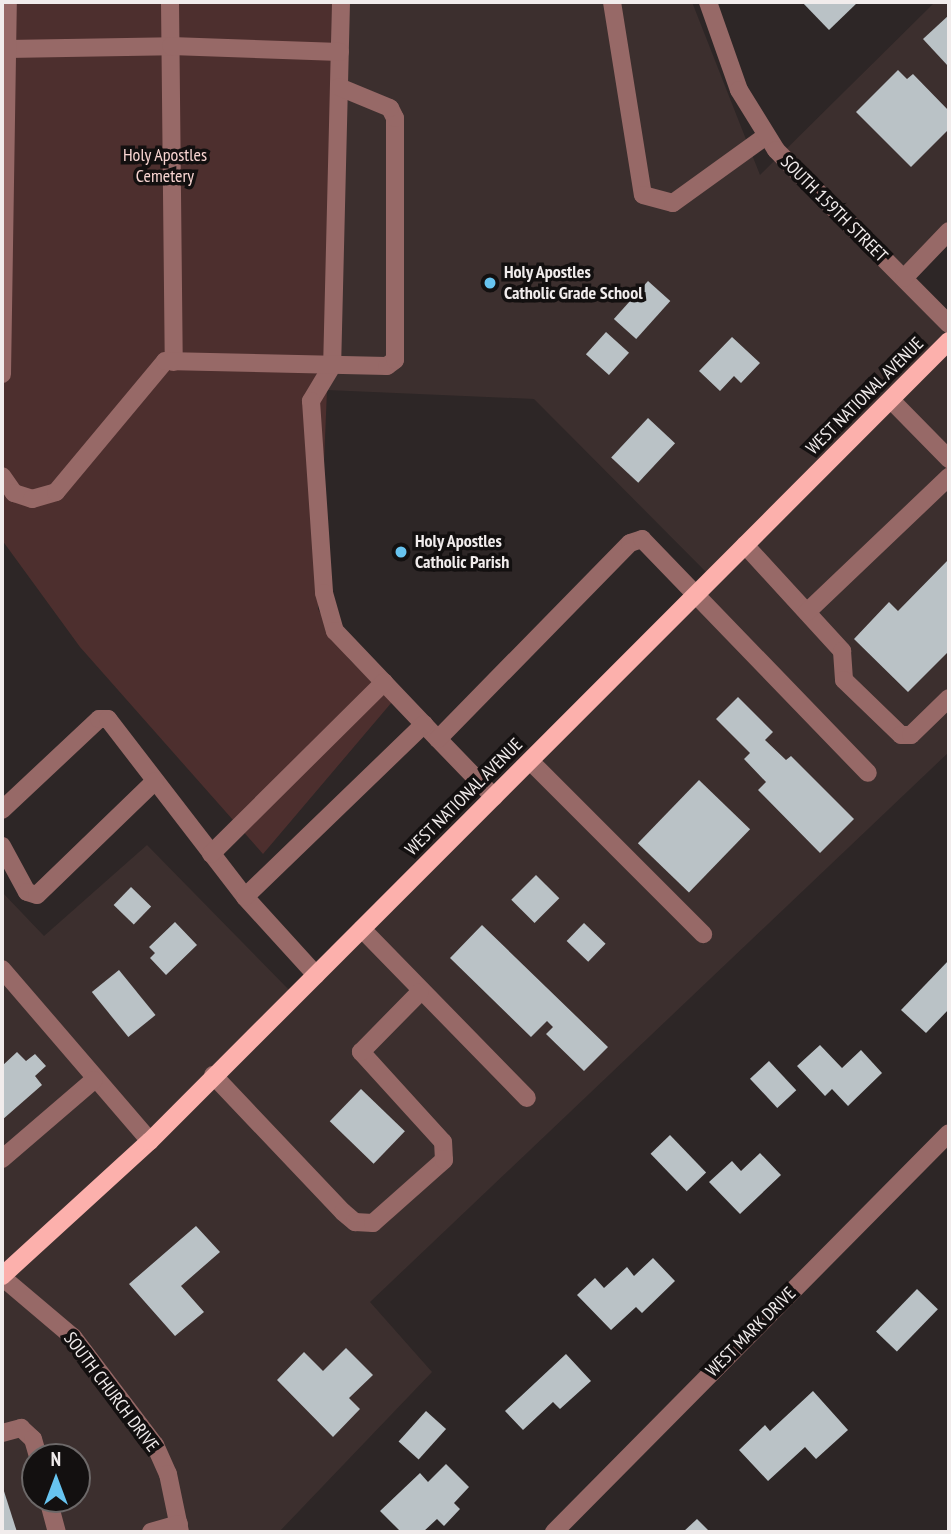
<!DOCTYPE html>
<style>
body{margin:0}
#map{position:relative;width:951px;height:1534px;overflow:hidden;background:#2d2626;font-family:"PT Sans Narrow",sans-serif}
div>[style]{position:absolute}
.built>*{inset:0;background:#3c2f2e}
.green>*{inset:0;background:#4d2f2e}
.building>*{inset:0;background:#bac2c6;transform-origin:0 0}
.minor>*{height:18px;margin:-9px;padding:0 9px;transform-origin:9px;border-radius:9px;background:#976967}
.major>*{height:18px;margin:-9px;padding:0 9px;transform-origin:9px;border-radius:9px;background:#fcb0ac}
.dots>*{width:19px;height:19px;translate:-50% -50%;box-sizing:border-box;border:4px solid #131010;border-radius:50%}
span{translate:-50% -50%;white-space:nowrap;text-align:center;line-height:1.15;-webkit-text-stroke:7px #131010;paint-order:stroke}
.park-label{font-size:18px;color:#f9d5d2}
.street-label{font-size:18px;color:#f1ecec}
.poi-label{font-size:18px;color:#f1ecec;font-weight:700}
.left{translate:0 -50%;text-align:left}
.frame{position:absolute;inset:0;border:4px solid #f1ecec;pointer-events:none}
.north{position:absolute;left:21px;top:1443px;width:70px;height:70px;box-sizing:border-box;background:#131010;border:2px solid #6c6868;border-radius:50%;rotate:0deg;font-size:19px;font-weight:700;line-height:28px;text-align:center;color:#f1ecec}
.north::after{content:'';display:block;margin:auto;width:24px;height:32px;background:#67c4f0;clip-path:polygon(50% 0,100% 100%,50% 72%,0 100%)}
</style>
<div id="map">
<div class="built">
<div style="clip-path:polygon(evenodd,332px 2px,692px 2px,760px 175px,935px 2px,949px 2px,949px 231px,904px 278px,949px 324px,949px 752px,370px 1302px,432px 1372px,279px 1532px,2px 1532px,2px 892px,44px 936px,147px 845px,295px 996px,712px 578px,534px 399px,327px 390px,332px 2px,35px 1457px,77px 1457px,77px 1499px,35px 1499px,35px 1457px)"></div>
</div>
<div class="green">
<div style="clip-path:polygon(2px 2px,332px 2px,327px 390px,318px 609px,349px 659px,392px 702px,263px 854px,80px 647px,2px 540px)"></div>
</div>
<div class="building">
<div style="clip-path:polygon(802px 2px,858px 2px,829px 30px)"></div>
<div style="clip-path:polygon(949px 15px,949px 64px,948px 66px,923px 39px)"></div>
<div style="clip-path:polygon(898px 70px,907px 79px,913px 74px,949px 111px,949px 129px,911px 167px,856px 112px)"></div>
<div style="left:648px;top:281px;width:30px;height:51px;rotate:42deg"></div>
<div style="left:606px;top:332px;width:31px;height:30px;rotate:42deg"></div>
<div style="clip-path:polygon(732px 337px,760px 363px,741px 383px,734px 376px,720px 391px,699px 371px)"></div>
<div style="left:648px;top:418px;width:37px;height:54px;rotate:43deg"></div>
<div style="clip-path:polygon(949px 559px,949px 651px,908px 692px,854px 639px,889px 602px,898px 611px)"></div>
<div style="clip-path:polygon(738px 697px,773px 732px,765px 740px,786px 760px,791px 756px,854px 819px,820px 853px,758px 790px,766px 782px,744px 759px,750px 753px,716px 719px)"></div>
<div style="left:699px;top:780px;width:71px;height:88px;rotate:44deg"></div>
<div style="left:536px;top:875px;width:33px;height:35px;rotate:45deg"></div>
<div style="left:131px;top:887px;width:28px;height:25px;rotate:44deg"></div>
<div style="clip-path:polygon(175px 922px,197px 945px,166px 975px,150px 958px,155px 953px,149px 947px)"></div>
<div style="left:584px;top:923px;width:30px;height:25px;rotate:44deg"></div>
<div style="clip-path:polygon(482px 925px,608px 1047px,584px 1071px,546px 1034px,553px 1027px,547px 1021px,531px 1037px,450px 958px)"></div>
<div style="clip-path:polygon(949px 960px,949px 1009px,926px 1033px,901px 1010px)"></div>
<div style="left:119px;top:970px;width:58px;height:35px;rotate:51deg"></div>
<div style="clip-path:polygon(820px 1045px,842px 1068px,861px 1050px,882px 1073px,848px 1106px,832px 1089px,825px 1096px,797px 1066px)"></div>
<div style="clip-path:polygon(17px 1052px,26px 1061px,35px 1054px,46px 1066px,35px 1076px,42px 1085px,2px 1120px,2px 1066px)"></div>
<div style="left:769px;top:1061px;width:40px;height:26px;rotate:47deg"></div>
<div style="left:361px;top:1089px;width:61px;height:45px;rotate:44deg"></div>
<div style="left:670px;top:1135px;width:52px;height:27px;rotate:46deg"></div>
<div style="clip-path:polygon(760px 1153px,781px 1175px,740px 1214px,709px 1182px,732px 1161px,741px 1171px)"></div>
<div style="clip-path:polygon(196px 1226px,220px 1252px,181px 1286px,204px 1312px,175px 1336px,129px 1284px)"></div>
<div style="clip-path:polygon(653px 1258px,675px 1281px,642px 1313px,636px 1307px,611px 1330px,577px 1295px,595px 1278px,604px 1288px,627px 1267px,634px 1276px)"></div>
<div style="left:917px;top:1289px;width:29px;height:59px;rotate:44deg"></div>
<div style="clip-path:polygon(346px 1348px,373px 1375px,349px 1398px,360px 1409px,333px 1437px,277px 1380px,304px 1352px,323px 1371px)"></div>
<div style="clip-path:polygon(566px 1354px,591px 1381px,560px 1409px,553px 1402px,523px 1430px,505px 1411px)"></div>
<div style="clip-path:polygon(813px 1391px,848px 1430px,816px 1459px,805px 1447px,768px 1481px,739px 1450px,765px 1425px,770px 1431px)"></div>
<div style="left:426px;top:1411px;width:27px;height:41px;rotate:42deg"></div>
<div style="clip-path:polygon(446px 1464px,469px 1487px,454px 1503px,460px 1509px,444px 1526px,437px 1519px,423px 1532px,401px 1532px,380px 1511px,420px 1473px,428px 1482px)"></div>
<div style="clip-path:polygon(2px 1485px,17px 1532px,2px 1532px)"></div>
<div style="clip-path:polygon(697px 1519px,710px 1532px,683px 1532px)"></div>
</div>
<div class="minor">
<div style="left:170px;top:2px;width:360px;rotate:89.4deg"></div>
<div style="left:341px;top:2px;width:364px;rotate:91.4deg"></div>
<div style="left:332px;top:366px;width:41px;rotate:121deg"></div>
<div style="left:311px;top:401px;width:192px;rotate:86.1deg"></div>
<div style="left:324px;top:593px;width:40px;rotate:74deg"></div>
<div style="left:335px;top:631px;width:149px;rotate:46.4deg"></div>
<div style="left:612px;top:2px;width:195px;rotate:80.9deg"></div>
<div style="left:643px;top:195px;width:31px;rotate:15deg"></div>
<div style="left:673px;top:203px;width:115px;rotate:-35.8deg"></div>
<div style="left:708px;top:2px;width:93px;rotate:70.6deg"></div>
<div style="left:739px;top:90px;width:70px;rotate:58.3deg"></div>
<div style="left:776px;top:150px;width:245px;rotate:45.2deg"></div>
<div style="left:7px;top:49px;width:164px;rotate:-1deg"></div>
<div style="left:171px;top:46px;width:169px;rotate:2deg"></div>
<div style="left:904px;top:278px;width:65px;rotate:-46.2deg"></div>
<div style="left:2px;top:374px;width:372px;rotate:-89.1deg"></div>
<div style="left:891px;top:400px;width:83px;rotate:45.5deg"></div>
<div style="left:2px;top:476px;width:21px;rotate:55deg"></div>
<div style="left:14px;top:493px;width:19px;rotate:18deg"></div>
<div style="left:32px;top:499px;width:25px;rotate:-16deg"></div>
<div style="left:56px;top:492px;width:170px;rotate:-50.2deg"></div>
<div style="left:165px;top:361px;width:222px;rotate:1.3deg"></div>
<div style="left:387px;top:366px;width:10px;rotate:-37deg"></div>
<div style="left:395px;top:360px;width:242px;rotate:-90deg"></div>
<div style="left:395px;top:118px;width:11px;rotate:-117deg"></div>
<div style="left:390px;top:108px;width:55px;rotate:-157.6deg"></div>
<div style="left:745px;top:545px;width:144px;rotate:47.5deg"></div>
<div style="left:842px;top:651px;width:29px;rotate:86deg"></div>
<div style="left:844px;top:680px;width:79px;rotate:44deg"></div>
<div style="left:901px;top:735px;width:10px"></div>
<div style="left:911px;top:735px;width:53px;rotate:-44.2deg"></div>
<div style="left:807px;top:612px;width:196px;rotate:-43.6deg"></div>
<div style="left:530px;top:761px;width:245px;rotate:45deg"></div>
<div style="left:494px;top:797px;width:81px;rotate:-134deg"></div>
<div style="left:438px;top:739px;width:274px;rotate:-45.6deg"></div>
<div style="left:630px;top:543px;width:13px;rotate:-18deg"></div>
<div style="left:642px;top:539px;width:325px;rotate:46deg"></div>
<div style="left:2px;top:810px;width:133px;rotate:-43.2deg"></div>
<div style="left:99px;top:719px;width:9px"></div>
<div style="left:108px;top:719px;width:225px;rotate:52.4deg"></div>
<div style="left:2px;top:846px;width:52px;rotate:61.5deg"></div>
<div style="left:27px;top:892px;width:10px;rotate:17deg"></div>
<div style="left:37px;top:895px;width:164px;rotate:-44deg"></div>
<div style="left:211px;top:854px;width:244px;rotate:-44.8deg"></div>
<div style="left:362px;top:929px;width:236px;rotate:45.7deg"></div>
<div style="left:2px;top:969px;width:227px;rotate:49.3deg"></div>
<div style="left:316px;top:975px;width:105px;rotate:-132.3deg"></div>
<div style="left:245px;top:897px;width:249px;rotate:-44deg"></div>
<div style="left:213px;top:1075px;width:189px;rotate:46.5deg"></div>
<div style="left:343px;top:1212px;width:16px;rotate:40deg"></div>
<div style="left:355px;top:1222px;width:18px;rotate:3deg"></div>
<div style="left:373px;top:1223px;width:95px;rotate:-41.6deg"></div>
<div style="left:444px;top:1160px;width:18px;rotate:-93deg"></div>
<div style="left:443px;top:1142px;width:122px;rotate:-132.3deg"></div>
<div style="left:361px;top:1052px;width:84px;rotate:-45.5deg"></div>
<div style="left:2px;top:1159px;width:121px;rotate:-40.7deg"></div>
<div style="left:2px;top:1277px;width:93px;rotate:40.2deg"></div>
<div style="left:73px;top:1337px;width:136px;rotate:52.8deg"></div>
<div style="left:155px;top:1445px;width:32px;rotate:66deg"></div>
<div style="left:168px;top:1474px;width:59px;rotate:78.3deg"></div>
<div style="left:2px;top:1433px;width:20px;rotate:-15deg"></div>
<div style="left:21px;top:1428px;width:16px;rotate:43deg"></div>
<div style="left:33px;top:1439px;width:19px;rotate:74deg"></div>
<div style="left:48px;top:1499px;width:34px;rotate:75deg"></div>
<div style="left:151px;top:1532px;width:29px;rotate:-16deg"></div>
<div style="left:554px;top:1532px;width:561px;rotate:-45.29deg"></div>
</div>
<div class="major">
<div style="left:2px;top:1276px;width:200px;rotate:-42.4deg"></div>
<div style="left:150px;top:1141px;width:1131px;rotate:-45.04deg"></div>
</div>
<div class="dots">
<div style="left:490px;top:283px;background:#67c4f0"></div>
<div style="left:401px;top:552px;background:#67c4f0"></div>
</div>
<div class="park-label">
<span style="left:165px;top:166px">Holy Apostles<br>Cemetery</span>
</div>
<div class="street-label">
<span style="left:834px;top:209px;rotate:45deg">SOUTH 159TH STREET</span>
<span style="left:865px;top:396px;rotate:-45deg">WEST NATIONAL AVENUE</span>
<span style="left:464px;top:797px;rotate:-45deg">WEST NATIONAL AVENUE</span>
<span style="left:751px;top:1332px;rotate:-45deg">WEST MARK DRIVE</span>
<span style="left:111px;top:1392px;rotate:53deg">SOUTH CHURCH DRIVE</span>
</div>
<div class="poi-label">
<span class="left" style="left:504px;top:283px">Holy Apostles<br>Catholic Grade School</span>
<span class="left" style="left:415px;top:552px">Holy Apostles<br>Catholic Parish</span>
</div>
<div class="frame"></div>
<div class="north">N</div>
</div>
